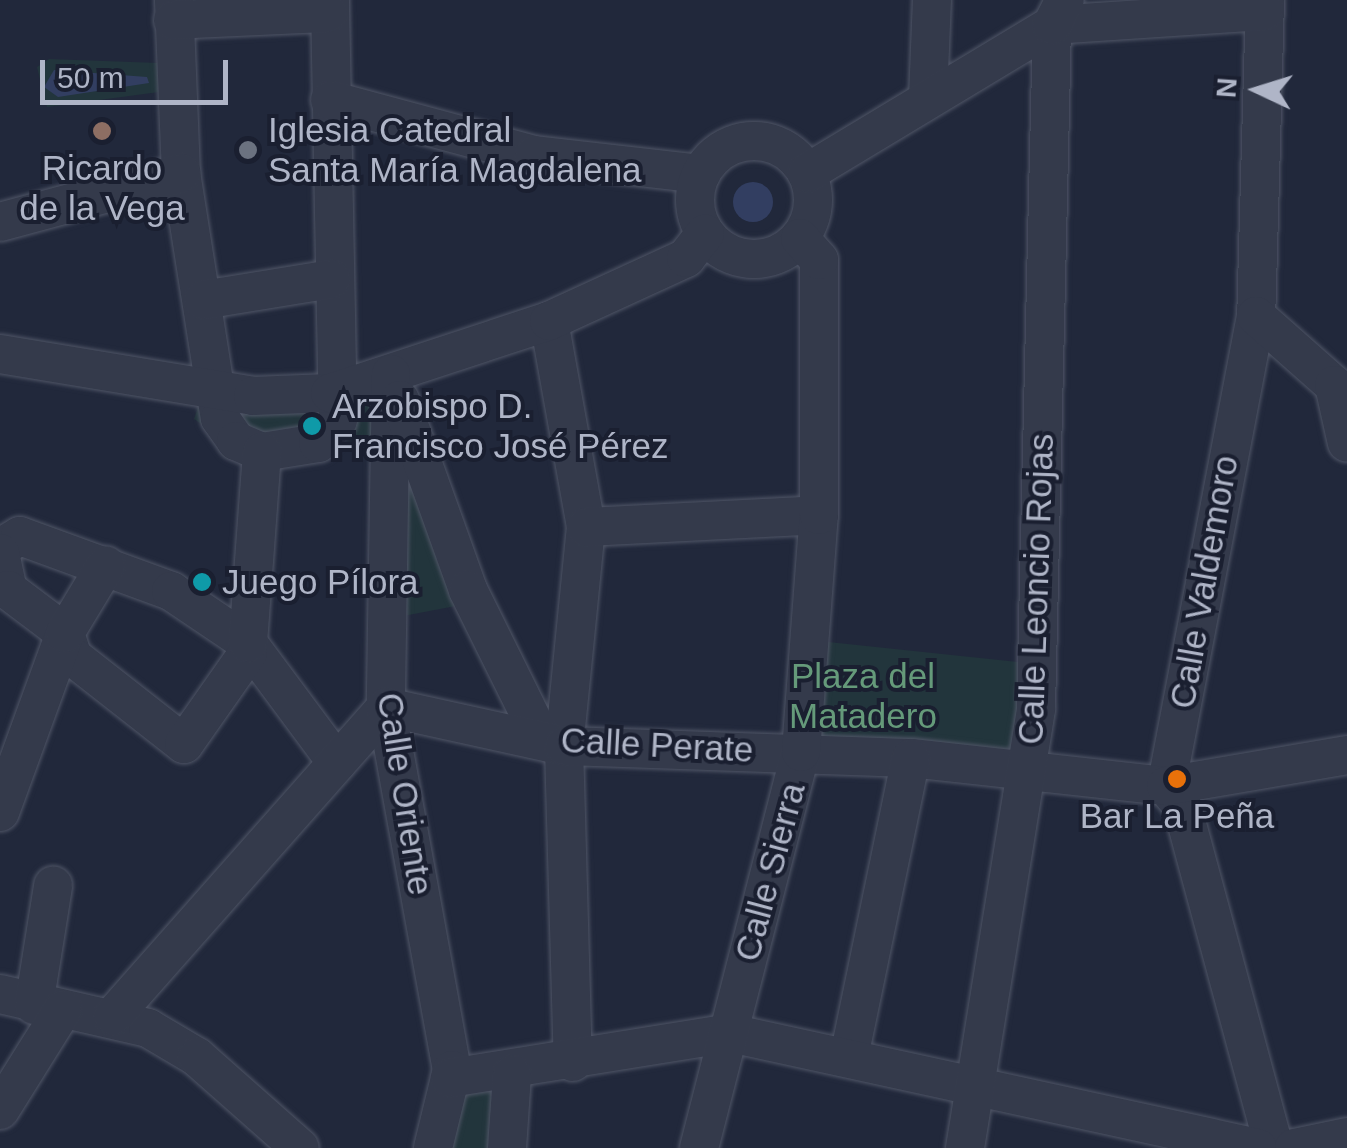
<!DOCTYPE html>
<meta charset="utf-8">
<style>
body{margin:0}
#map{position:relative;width:1347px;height:1148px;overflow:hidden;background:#21283b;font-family:Arial,sans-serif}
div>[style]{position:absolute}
.green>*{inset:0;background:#22353c;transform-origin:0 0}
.water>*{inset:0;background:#323e61}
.round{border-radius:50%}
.roads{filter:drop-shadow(0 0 2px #4f5566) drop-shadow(0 0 2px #4f5566)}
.minor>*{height:38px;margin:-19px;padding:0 19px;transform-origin:19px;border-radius:19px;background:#343a4b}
.minor>.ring{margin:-19px;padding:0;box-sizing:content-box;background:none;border:38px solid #343a4b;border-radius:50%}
.dots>*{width:28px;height:28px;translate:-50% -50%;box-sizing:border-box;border:5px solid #1a1f30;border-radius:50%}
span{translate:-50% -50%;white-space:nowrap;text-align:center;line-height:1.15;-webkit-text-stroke:8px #1a1f30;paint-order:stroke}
.poi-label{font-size:35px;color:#afb5c7}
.left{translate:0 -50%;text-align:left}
.street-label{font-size:35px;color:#afb5c7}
.park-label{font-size:35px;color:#659a7a}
.north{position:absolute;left:1207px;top:40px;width:100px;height:100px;-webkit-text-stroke:8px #1a1f30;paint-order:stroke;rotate:274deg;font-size:28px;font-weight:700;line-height:40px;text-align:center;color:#afb5c7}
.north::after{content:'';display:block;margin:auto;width:35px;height:45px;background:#afb5c7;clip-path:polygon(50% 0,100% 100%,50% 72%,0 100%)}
.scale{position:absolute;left:40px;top:60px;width:188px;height:45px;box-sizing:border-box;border:5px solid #afb5c7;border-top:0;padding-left:12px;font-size:30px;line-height:35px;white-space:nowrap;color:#afb5c7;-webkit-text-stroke:8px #1a1f30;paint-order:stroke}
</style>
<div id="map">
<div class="green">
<div style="clip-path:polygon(49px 59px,159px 63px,159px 92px,47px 107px,37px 67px)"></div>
<div style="clip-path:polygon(376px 387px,380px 448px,290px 455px,232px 445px,194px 419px,201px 398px)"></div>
<div style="clip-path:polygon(399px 430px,461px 605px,398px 617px)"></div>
<div style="left:819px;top:641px;width:208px;height:99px;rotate:6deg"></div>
<div style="clip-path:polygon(460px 1082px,512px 1082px,507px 1148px,440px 1148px)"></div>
</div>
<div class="water">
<div style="clip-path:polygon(54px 70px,147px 77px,149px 83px,58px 97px,44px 87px)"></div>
<div class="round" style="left:733px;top:182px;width:40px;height:40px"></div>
</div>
<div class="roads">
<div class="minor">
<div style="left:174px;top:0;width:173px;rotate:87.7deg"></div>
<div style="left:181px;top:173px;width:248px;rotate:81deg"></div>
<div style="left:220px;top:418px;width:28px;rotate:55deg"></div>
<div style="left:236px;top:441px;width:28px;rotate:23deg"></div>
<div style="left:262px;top:452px;width:57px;rotate:-9.1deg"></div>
<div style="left:318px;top:443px;width:30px;rotate:-49deg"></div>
<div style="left:338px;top:420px;width:420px;rotate:-91.1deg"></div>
<div style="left:1265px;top:0;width:316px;rotate:91.6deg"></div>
<div style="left:1256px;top:316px;width:479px;rotate:100.8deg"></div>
<div style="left:1166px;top:786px;width:26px;rotate:51deg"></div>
<div style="left:1182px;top:806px;width:354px;rotate:74.9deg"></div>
<div style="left:173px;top:20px;width:155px;rotate:-2.6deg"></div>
<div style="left:928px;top:98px;width:98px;rotate:-87.7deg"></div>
<div style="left:330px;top:100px;width:211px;rotate:15.1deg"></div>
<div style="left:534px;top:155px;width:168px;rotate:6.5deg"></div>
<div class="ring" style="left:695px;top:141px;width:80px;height:80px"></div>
<div style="left:807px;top:173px;width:286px;rotate:-31.1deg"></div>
<div style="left:1052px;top:25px;width:212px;rotate:-3.8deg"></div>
<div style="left:0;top:222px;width:188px;rotate:-15.1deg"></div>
<div style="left:203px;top:300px;width:130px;rotate:-9.3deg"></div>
<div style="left:1256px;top:316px;width:104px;rotate:41.5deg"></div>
<div style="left:1334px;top:385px;width:59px;rotate:77.4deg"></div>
<div style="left:549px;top:321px;width:209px;rotate:79.8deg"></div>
<div style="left:586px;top:527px;width:220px;rotate:95.7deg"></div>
<div style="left:564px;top:746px;width:316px;rotate:88.4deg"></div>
<div style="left:0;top:354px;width:256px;rotate:9.4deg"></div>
<div style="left:253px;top:396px;width:77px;rotate:-2.2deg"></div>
<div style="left:330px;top:393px;width:231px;rotate:-18.2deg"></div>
<div style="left:549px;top:321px;width:151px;rotate:-24.7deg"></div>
<div style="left:686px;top:258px;width:31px;rotate:-52deg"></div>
<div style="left:391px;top:374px;width:333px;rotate:90.9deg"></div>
<div style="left:386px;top:707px;width:369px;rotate:79.7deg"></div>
<div style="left:452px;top:1070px;width:80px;rotate:103.7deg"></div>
<div style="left:400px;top:400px;width:202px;rotate:70.3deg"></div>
<div style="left:468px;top:590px;width:167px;rotate:63.7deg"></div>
<div style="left:586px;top:527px;width:233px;rotate:-2.9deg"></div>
<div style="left:0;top:548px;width:23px;rotate:-31deg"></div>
<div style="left:20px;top:536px;width:161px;rotate:20deg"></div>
<div style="left:171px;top:591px;width:93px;rotate:34deg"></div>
<div style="left:248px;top:643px;width:149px;rotate:53.4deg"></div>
<div style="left:0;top:553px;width:38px;rotate:78deg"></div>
<div style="left:8px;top:590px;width:71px;rotate:37deg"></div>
<div style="left:65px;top:633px;width:25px;rotate:72deg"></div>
<div style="left:73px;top:657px;width:141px;rotate:38.1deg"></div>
<div style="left:184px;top:744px;width:111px;rotate:-54.9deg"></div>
<div style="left:248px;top:643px;width:192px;rotate:-85.8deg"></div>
<div style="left:0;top:812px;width:190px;rotate:-70deg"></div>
<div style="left:65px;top:633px;width:79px;rotate:-58.9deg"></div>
<div style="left:0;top:994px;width:152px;rotate:12.9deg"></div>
<div style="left:148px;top:1028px;width:57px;rotate:30.6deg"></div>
<div style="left:197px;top:1057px;width:137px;rotate:41.5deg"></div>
<div style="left:34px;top:1005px;width:121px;rotate:-80.9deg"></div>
<div style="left:113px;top:1016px;width:412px;rotate:-48.5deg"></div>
<div style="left:386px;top:707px;width:182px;rotate:12.4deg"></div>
<div style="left:564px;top:746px;width:347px;rotate:2deg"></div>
<div style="left:911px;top:758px;width:257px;rotate:6.3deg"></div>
<div style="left:1166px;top:786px;width:184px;rotate:-9.7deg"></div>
<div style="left:849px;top:1057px;width:305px;rotate:-78.3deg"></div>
<div style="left:450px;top:1078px;width:284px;rotate:-9.1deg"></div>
<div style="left:730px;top:1033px;width:540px;rotate:12.29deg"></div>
<div style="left:0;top:1110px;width:119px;rotate:-58deg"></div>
<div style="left:507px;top:1148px;width:74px;rotate:-86.1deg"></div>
<div style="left:699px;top:1148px;width:409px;rotate:-75.6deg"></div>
<div style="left:801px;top:752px;width:238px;rotate:-85.7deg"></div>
<div style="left:819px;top:515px;width:255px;rotate:-90deg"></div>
<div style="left:819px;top:260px;width:29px;rotate:-131deg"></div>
<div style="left:965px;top:1148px;width:445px;rotate:-80.8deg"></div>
<div style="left:1036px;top:709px;width:684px;rotate:-88.66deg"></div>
<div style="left:1052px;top:25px;width:28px;rotate:-63deg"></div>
<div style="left:1294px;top:1148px;width:54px;rotate:-11.7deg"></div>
</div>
</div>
<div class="dots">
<div style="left:102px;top:131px;background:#8d6e63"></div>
<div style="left:248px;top:150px;background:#6b7280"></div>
<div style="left:312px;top:426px;background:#0f9aa8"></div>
<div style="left:202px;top:582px;background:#0f9aa8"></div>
<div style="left:1177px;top:779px;background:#e8710a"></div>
</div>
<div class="poi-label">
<span class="left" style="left:268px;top:150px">Iglesia Catedral<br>Santa María Magdalena</span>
<span style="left:102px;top:188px">Ricardo<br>de la Vega</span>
<span class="left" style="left:332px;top:426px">Arzobispo D.<br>Francisco José Pérez</span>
<span class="left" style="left:222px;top:582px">Juego Pílora</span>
<span style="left:1177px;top:816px">Bar La Peña</span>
</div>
<div class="street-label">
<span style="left:1204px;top:582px;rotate:-80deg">Calle Valdemoro</span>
<span style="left:1036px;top:589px;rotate:-88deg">Calle Leoncio Rojas</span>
<span style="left:657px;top:745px;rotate:3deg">Calle Perate</span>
<span style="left:405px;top:794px;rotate:81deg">Calle Oriente</span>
<span style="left:770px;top:872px;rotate:-75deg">Calle Sierra</span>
</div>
<div class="park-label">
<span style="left:863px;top:696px">Plaza del<br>Matadero</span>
</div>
<div class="north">N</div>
<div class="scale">50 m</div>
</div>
